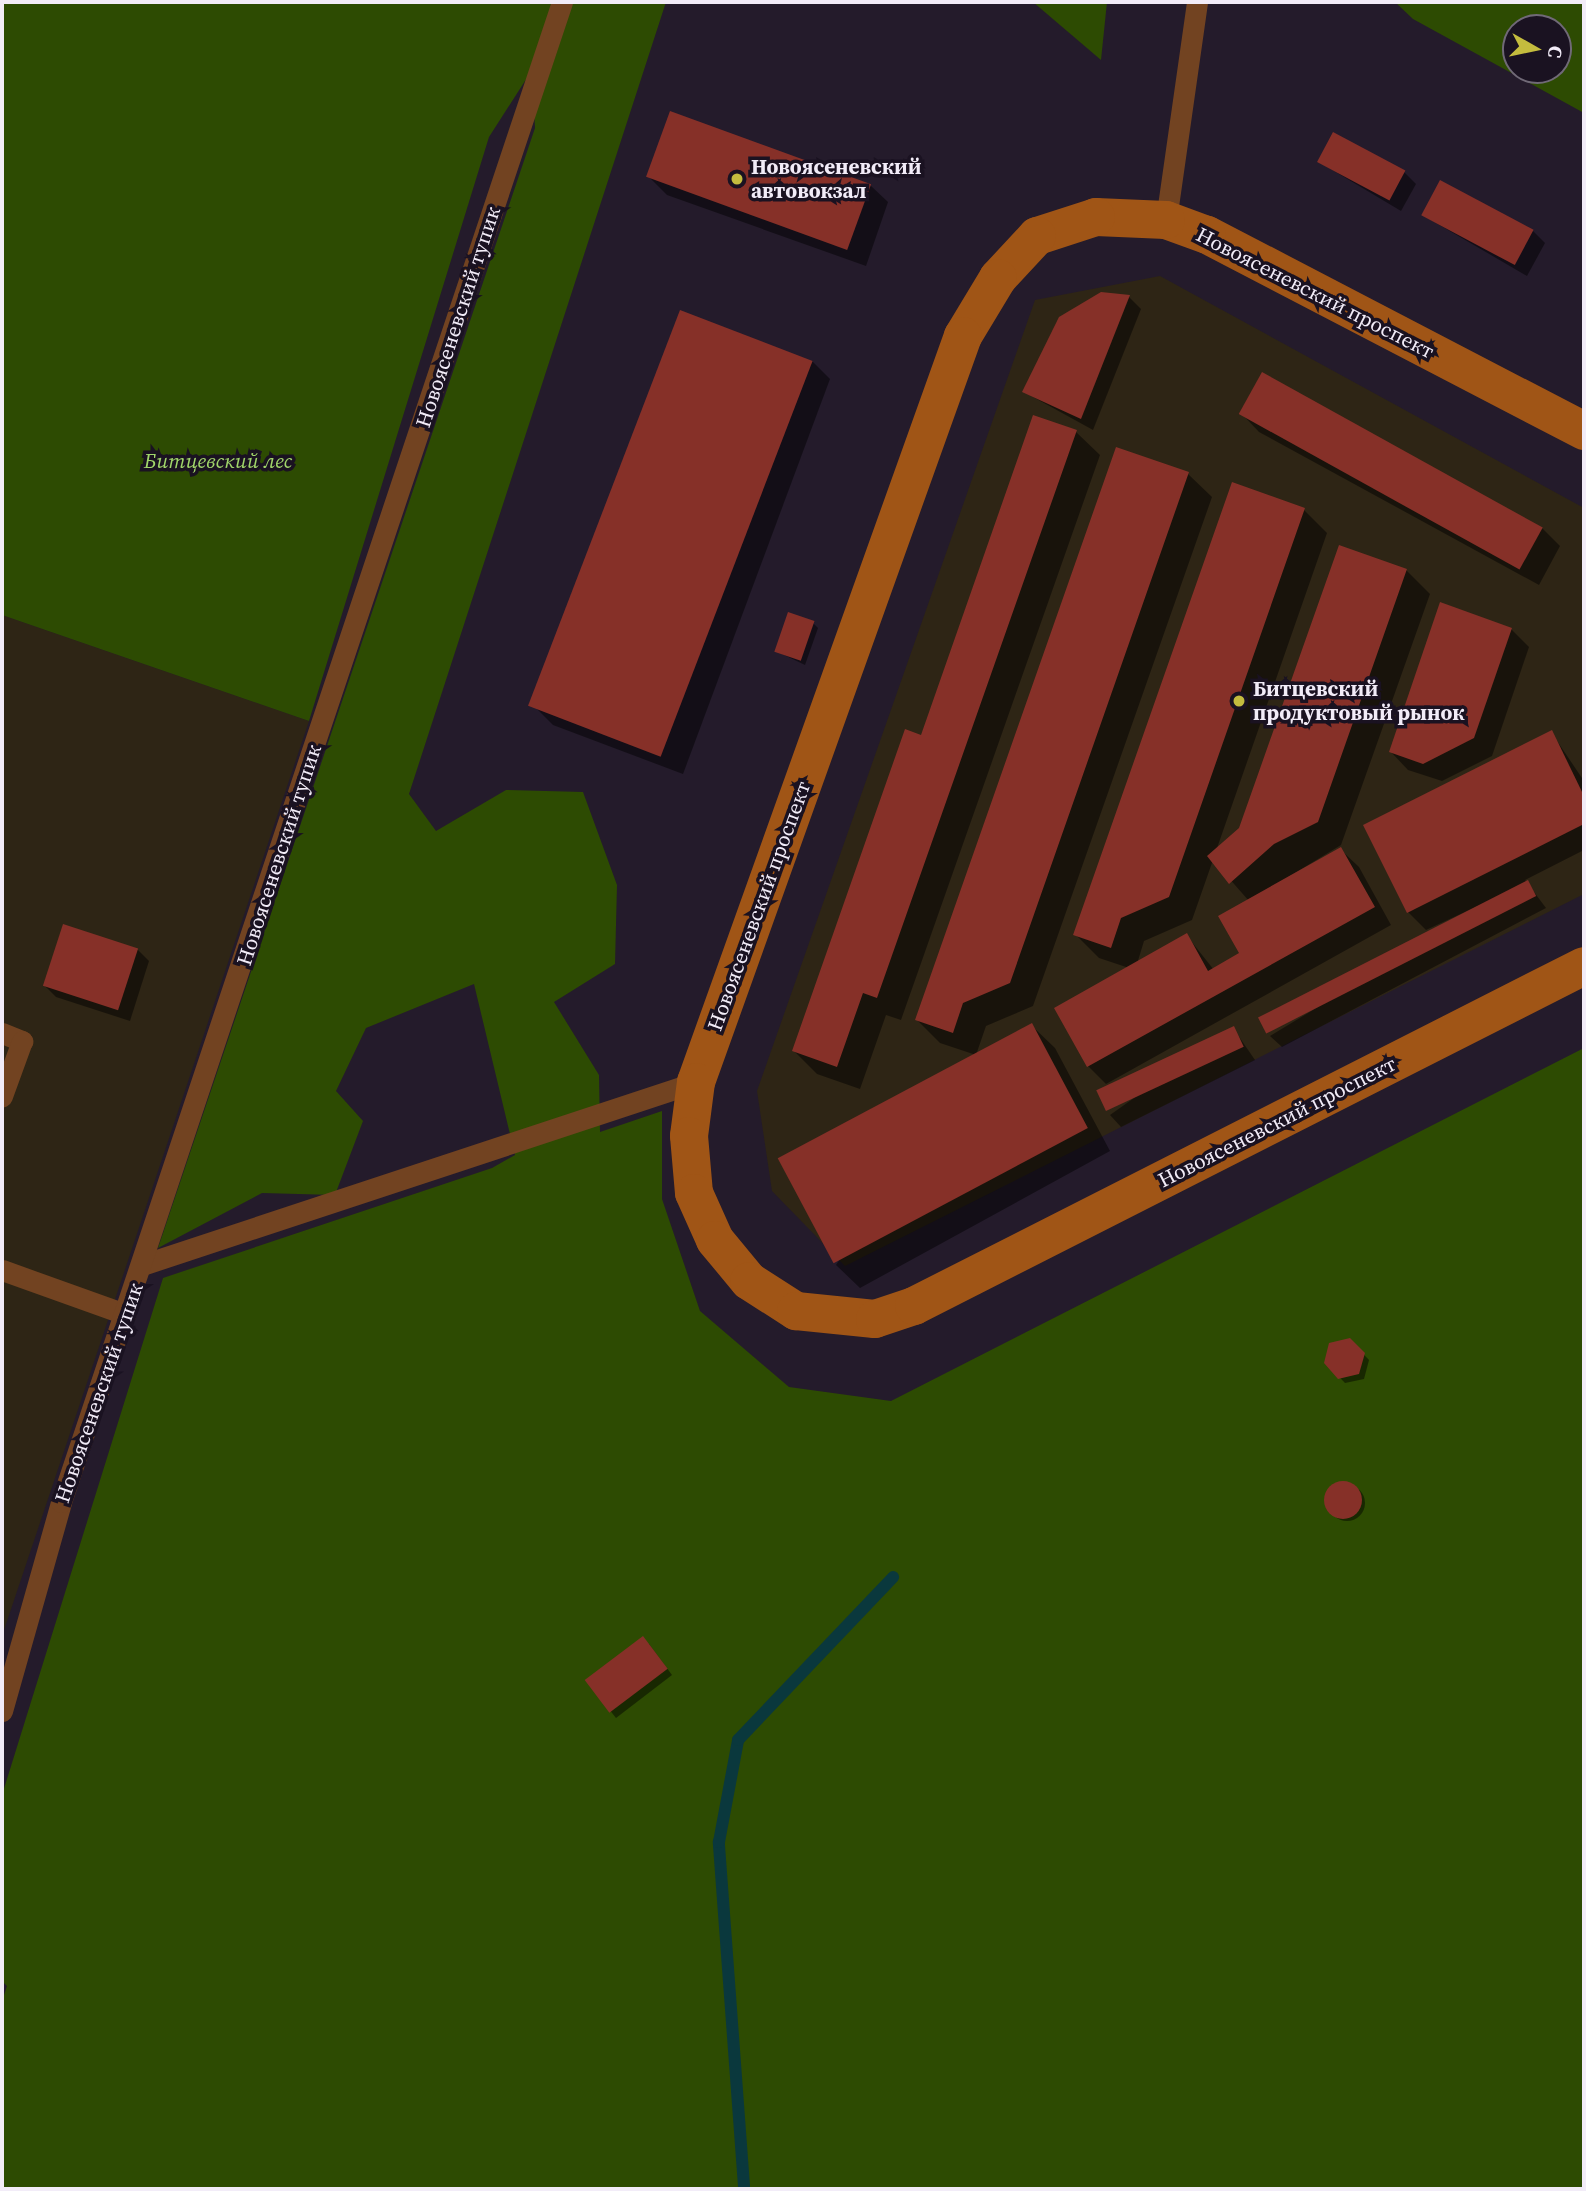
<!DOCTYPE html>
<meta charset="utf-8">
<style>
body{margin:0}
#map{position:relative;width:1586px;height:2191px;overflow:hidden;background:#241b2b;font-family:"Source Serif 4",serif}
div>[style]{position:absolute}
.commercial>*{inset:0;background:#2e2515}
.green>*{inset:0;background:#2d4b02}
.shadow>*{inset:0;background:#0007}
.round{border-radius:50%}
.stream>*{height:12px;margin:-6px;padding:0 6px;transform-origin:6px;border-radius:6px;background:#0a383d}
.building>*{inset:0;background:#863028;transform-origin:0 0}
.lane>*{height:21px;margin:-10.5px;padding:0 10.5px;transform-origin:10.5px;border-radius:10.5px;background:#724321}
.secondary>*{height:38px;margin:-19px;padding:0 19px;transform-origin:19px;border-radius:19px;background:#a05516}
.dots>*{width:19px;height:19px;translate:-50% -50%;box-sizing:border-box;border:4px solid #1a1221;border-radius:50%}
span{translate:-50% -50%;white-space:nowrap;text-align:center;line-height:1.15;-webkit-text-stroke:7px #1a1221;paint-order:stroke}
.poi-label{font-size:21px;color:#f2ecf8;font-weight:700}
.left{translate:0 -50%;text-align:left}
.street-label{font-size:21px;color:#f2ecf8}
.park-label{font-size:21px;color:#a1d66a;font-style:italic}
.frame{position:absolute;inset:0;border:4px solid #f2ecf8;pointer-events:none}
.north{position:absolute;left:1502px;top:14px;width:70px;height:70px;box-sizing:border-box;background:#1a1221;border:2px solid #706977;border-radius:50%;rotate:99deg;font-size:19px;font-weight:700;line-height:28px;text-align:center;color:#f2ecf8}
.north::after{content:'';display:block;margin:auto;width:24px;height:32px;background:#c4bc3e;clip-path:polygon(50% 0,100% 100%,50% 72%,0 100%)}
</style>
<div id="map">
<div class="commercial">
<div style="clip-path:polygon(1160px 276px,1584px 508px,1584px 894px,845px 1266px,772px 1191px,757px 1091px,1035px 300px)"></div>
<div style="clip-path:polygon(2px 615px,309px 721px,2px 1636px)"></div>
</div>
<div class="green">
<div style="clip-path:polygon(2px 2px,666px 2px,409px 794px,436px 831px,506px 790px,583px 792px,617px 885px,615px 964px,554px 1002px,599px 1075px,600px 1132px,662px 1111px,662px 1199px,700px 1311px,789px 1387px,891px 1401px,1584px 1048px,1584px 2189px,2px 2189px,2px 2001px,7px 1986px,2px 1981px,2px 1795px,163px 1278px,492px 1168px,515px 1155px,474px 984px,366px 1028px,336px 1091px,363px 1121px,335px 1195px,262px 1193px,158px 1248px,535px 128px,532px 70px,489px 137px,309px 721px,2px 615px)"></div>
<div style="clip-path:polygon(1033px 2px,1107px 2px,1101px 60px)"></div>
<div style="clip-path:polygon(evenodd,1395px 2px,1584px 2px,1584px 113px,1413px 19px,1395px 2px,1558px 28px,1558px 70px,1516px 70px,1516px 28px,1558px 28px)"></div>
</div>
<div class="shadow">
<div style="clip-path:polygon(671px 114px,870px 185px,888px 202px,866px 266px,667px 195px,649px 177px)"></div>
<div style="clip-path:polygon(1319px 162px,1404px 172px,1416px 184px,1401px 211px)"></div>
<div style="clip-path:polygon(1424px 216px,1533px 231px,1545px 243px,1527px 276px)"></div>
<div style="clip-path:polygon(1102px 294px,1129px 297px,1141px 309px,1093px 430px,1024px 392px)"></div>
<div style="clip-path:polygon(812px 361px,830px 379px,683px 774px,553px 725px,535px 707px)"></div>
<div style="clip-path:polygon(1263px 375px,1542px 528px,1560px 546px,1539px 585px,1259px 432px,1242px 414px)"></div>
<div style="clip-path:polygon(1034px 417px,1076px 432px,1100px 455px,901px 1020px,886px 1015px,860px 1089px,817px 1074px,794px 1051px,922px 737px)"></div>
<div style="clip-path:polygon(1188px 474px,1212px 497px,1033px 1006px,986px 1026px,976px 1055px,1031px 1025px,1055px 1048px,1110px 1151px,860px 1288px,836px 1265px,976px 1055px,940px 1043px,917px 1020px)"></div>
<div style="clip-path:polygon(evenodd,1304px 510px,1327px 533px,1216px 851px,1240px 829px,1406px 570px,1430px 594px,1341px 845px,1280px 882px,1341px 850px,1359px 867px,1391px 925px,1106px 1084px,1088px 1066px,1129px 968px,1099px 958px,1075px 934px,1304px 510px,1213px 860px,1249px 901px,1241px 954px,1214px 970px,1187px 936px,1137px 964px,1144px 941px,1192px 920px,1213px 860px)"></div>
<div style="clip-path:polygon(813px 623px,818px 628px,805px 665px,776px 651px)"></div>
<div style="clip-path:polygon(1511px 629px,1529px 647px,1492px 756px,1442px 781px,1408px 770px,1391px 752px)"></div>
<div style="clip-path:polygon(1551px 732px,1584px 781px,1584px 850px,1525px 880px,1546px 908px,1282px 1047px,1270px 1036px,1508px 892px,1426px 930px,1408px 912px)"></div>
<div style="clip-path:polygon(137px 949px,149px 961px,130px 1021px,56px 997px,44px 985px)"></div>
<div style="clip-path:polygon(1233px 1028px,1255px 1060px,1121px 1127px,1110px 1115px)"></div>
<div style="clip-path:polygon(1350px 1340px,1369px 1360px,1364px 1379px,1345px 1383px,1326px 1363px)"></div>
<div class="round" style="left:1329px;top:1485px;width:36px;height:36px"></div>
<div style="clip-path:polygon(649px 1644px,672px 1675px,616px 1718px,587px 1681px)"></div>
</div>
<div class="stream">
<div style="left:744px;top:2186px;width:345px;rotate:-94.2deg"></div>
<div style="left:719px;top:1842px;width:104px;rotate:-79.4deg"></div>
<div style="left:738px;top:1740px;width:225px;rotate:-46.4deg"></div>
</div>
<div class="building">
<div style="left:670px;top:111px;width:214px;height:70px;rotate:20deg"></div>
<div style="left:1333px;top:132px;width:82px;height:34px;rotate:28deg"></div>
<div style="left:1440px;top:180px;width:106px;height:40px;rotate:28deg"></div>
<div style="clip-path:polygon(1101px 292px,1130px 295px,1081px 419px,1022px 392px,1059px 317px)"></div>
<div style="left:680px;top:310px;width:142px;height:424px;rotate:21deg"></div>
<div style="left:1262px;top:372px;width:321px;height:48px;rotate:29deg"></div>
<div style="clip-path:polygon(1033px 415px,1077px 430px,877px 998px,863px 993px,837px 1067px,792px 1051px,905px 729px,921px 735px)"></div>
<div style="clip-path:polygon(1116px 447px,1189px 472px,1010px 983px,963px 1003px,953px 1033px,915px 1020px)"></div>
<div style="clip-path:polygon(1232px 482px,1305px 508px,1169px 897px,1121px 918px,1111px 948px,1073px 935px)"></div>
<div style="clip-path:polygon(1339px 545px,1407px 569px,1318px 822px,1274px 844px,1229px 884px,1207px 856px,1239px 828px)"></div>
<div style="clip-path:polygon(1440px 602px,1512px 628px,1474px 738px,1423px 764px,1389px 752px)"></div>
<div style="left:788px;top:612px;width:28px;height:42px;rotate:19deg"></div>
<div style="clip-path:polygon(1552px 730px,1584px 796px,1584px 824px,1407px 913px,1363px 825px)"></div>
<div style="clip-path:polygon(1341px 847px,1375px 907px,1087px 1067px,1054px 1008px,1187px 933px,1208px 971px,1239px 953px,1218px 916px)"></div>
<div style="left:1528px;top:880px;width:18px;height:303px;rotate:63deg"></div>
<div style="left:63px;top:924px;width:79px;height:65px;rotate:18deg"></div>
<div style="left:1032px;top:1023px;width:119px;height:288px;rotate:62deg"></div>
<div style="left:1234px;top:1026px;width:23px;height:152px;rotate:65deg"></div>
<div style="clip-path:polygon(1350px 1338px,1365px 1353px,1359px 1374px,1338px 1379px,1324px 1363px,1329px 1343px)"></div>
<div class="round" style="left:1324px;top:1481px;width:38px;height:38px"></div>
<div style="left:643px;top:1636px;width:41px;height:73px;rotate:53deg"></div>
</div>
<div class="lane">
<div style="left:1166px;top:220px;width:220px;rotate:-81.9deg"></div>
<div style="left:2px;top:1033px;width:22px;rotate:22deg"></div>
<div style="left:22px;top:1041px;width:59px;rotate:110deg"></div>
<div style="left:142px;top:1265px;width:583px;rotate:-18.28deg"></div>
<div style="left:2px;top:1270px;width:131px;rotate:19.7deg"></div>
<div style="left:2px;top:1711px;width:217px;rotate:-74.2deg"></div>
<div style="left:61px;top:1502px;width:1581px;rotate:-71.53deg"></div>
</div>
<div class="secondary">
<div style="left:1584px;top:431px;width:425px;rotate:-152.5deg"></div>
<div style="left:1207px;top:235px;width:44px;rotate:-159.9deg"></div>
<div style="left:1166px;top:220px;width:70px;rotate:-177.5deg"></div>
<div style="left:1096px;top:217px;width:62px;rotate:162.1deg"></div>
<div style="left:1037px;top:236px;width:57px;rotate:132.9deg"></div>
<div style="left:998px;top:278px;width:68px;rotate:121.1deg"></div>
<div style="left:963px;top:336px;width:792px;rotate:109.69deg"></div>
<div style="left:696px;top:1082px;width:54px;rotate:97.4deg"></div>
<div style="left:689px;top:1136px;width:57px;rotate:85deg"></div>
<div style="left:694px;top:1193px;width:51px;rotate:65.9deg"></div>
<div style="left:715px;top:1240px;width:53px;rotate:50.3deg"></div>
<div style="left:749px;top:1281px;width:56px;rotate:32.6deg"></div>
<div style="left:796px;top:1311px;width:79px;rotate:5.8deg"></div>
<div style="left:875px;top:1319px;width:41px;rotate:-18.4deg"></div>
<div style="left:914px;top:1306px;width:751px;rotate:-26.91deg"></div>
</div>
<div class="dots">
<div style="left:737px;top:179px;background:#c4bc3e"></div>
<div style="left:1239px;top:701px;background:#c4bc3e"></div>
</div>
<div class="poi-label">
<span class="left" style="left:751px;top:179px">Новоясеневский<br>автовокзал</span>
<span class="left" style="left:1253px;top:701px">Битцевский<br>продуктовый рынок</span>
</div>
<div class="street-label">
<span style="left:1315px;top:293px;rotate:27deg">Новоясеневский проспект</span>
<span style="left:458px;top:317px;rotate:-72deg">Новоясеневский тупик</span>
<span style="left:279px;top:855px;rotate:-72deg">Новоясеневский тупик</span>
<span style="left:759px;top:906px;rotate:-70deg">Новоясеневский проспект</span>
<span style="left:1277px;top:1122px;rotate:-27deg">Новоясеневский проспект</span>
<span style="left:99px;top:1393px;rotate:-71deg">Новоясеневский тупик</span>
</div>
<div class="park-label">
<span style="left:218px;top:461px">Битцевский лес</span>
</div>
<div class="frame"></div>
<div class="north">С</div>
</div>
